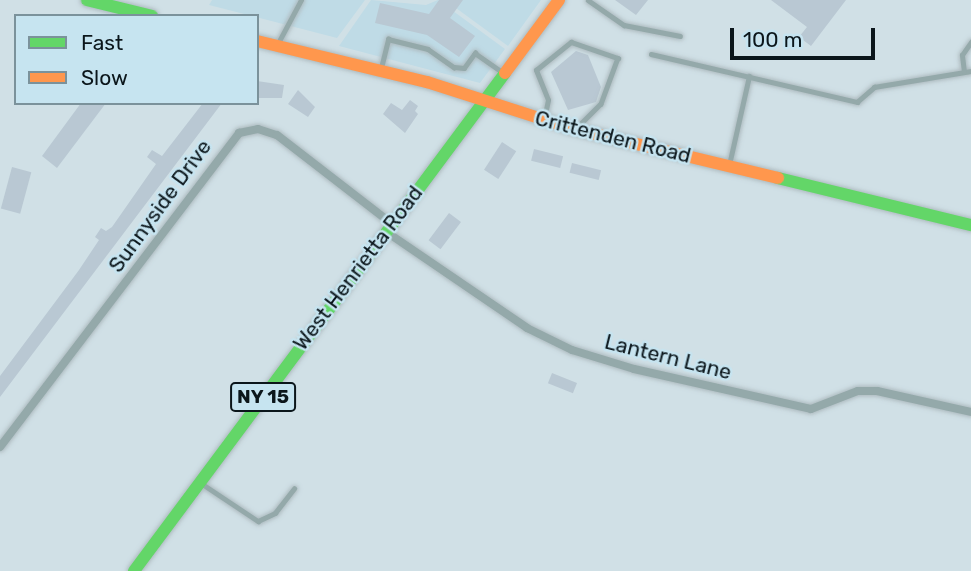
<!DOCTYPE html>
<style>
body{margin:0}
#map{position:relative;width:971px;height:571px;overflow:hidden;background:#d0e0e6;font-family:Rubik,sans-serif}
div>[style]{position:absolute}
.built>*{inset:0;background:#bfdbe6}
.building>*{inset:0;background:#b9c8d3;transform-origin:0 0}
.roads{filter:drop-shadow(0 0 2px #aebbc0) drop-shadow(0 0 2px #aebbc0)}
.lane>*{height:4.5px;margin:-2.25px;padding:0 2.25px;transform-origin:2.25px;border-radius:2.25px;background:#94a9aa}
.street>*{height:8px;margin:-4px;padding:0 4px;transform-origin:4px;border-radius:4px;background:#94a9aa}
.fast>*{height:12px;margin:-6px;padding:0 6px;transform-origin:6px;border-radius:6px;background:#63d668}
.slow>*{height:12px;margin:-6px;padding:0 6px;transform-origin:6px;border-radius:6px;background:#ff974d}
span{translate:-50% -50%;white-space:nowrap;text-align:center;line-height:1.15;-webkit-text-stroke:5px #c6e4f0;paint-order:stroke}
.shield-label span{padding:2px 5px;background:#c6e4f0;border:2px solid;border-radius:5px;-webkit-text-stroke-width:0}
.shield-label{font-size:19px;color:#0b161b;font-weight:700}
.street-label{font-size:21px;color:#0b161b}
.legend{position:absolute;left:14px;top:14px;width:245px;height:91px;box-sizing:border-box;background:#c6e4f0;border:2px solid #7b929b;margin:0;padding:9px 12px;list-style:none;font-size:21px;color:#0b161b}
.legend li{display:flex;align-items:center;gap:14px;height:35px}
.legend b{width:35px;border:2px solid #7b929b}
.scale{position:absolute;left:730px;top:28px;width:145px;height:32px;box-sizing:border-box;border:4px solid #0b161b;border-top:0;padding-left:9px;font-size:21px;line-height:24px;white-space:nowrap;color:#0b161b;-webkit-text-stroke:5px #c6e4f0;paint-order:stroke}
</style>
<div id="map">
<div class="built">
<div style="clip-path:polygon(212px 0,365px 0,337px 38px,209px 5px)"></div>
<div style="clip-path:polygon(371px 0,426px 5px,438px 0,505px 49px,480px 83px,339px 46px)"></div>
<div style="clip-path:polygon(445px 0,541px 0,508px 46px)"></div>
</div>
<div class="building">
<div style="clip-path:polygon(439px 0,463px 0,450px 18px,475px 36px,459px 57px,427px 35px,375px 23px,380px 3px,429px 14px)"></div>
<div style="clip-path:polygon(615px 0,648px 0,636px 15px)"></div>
<div style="clip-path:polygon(771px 0,846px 0,811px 46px,799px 37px,807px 27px)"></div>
<div style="clip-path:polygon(576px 51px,588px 55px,601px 87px,596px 102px,568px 110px,551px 72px)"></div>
<div style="clip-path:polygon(257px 81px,284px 85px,282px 98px,257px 98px)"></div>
<div style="clip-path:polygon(298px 90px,315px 107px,308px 117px,288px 104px)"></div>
<div style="clip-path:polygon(410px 100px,418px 106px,415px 111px,418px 114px,405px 133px,383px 114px,391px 103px,402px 110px)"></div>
<div style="clip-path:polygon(81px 103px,106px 103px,57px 168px,42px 156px)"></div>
<div style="clip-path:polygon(203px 103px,222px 103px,0 397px,0 376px,79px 270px,99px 240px,95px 237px,101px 228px,106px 231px,112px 227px,156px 164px,147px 157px,152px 150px,162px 156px)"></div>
<div style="left:502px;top:142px;width:17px;height:33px;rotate:33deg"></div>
<div style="left:534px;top:149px;width:30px;height:12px;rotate:14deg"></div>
<div style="left:572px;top:163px;width:30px;height:10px;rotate:14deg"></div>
<div style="left:12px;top:167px;width:20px;height:43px;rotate:15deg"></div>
<div style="left:449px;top:213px;width:15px;height:34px;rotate:37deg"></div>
<div style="left:552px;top:373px;width:27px;height:11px;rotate:22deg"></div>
</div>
<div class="roads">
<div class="lane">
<div style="left:588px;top:0;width:44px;rotate:34.8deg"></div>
<div style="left:624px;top:25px;width:57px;rotate:11.1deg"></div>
<div style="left:277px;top:45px;width:51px;rotate:-61.9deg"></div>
<div style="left:651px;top:54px;width:212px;rotate:13.1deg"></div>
<div style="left:857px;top:102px;width:23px;rotate:-41deg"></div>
<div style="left:874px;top:87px;width:98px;rotate:-9.4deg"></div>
<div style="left:381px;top:68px;width:30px;rotate:-76deg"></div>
<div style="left:388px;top:39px;width:41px;rotate:14deg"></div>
<div style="left:428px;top:49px;width:32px;rotate:35deg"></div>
<div style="left:454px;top:67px;width:10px;rotate:6deg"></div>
<div style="left:464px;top:68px;width:19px;rotate:-54deg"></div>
<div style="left:475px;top:53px;width:35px;rotate:35deg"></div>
<div style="left:964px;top:72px;width:17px;rotate:-97deg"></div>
<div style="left:962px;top:55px;width:16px;rotate:-55deg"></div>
<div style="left:544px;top:119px;width:19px;rotate:-78deg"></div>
<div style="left:548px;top:100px;width:32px;rotate:-112deg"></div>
<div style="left:536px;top:70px;width:45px;rotate:-38.7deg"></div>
<div style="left:571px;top:42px;width:50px;rotate:18.8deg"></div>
<div style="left:618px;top:58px;width:49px;rotate:110.3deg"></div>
<div style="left:601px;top:104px;width:31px;rotate:135deg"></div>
<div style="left:729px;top:165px;width:91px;rotate:-77.3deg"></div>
<div style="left:201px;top:483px;width:69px;rotate:33.7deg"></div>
<div style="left:258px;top:521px;width:19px;rotate:-25deg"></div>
<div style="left:275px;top:513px;width:31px;rotate:-52deg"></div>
</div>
<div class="street">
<div style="left:385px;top:231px;width:172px;rotate:34.3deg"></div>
<div style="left:527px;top:328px;width:50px;rotate:26.1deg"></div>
<div style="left:572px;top:350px;width:65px;rotate:17deg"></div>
<div style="left:634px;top:369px;width:181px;rotate:12.7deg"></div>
<div style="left:811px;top:409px;width:50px;rotate:-21deg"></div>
<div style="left:858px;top:391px;width:19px"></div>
<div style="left:877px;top:391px;width:96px;rotate:12.6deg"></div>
<div style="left:0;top:447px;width:395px;rotate:-52.7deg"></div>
<div style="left:239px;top:133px;width:19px;rotate:-12deg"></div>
<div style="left:258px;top:129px;width:20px;rotate:18deg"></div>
<div style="left:277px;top:135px;width:144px;rotate:37.7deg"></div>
</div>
<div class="fast">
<div style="left:87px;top:0;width:67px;rotate:13.8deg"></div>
<div style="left:778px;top:178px;width:199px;rotate:13.7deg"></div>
<div style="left:134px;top:571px;width:621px;rotate:-53.31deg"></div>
</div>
<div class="slow">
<div style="left:257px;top:41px;width:175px;rotate:13.6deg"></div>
<div style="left:427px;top:82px;width:150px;rotate:17.8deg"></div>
<div style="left:570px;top:128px;width:214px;rotate:13.5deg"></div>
<div style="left:505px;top:73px;width:91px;rotate:-53.5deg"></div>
</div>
</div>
<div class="shield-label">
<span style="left:263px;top:397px">NY 15</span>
</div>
<div class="street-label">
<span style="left:613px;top:137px;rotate:14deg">Crittenden Road</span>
<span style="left:160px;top:206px;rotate:-54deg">Sunnyside Drive</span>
<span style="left:358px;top:268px;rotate:-53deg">West Henrietta Road</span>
<span style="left:668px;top:357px;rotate:14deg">Lantern Lane</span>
</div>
<ul class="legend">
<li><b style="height:9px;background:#63d668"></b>Fast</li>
<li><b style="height:9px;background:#ff974d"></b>Slow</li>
</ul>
<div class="scale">100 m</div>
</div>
